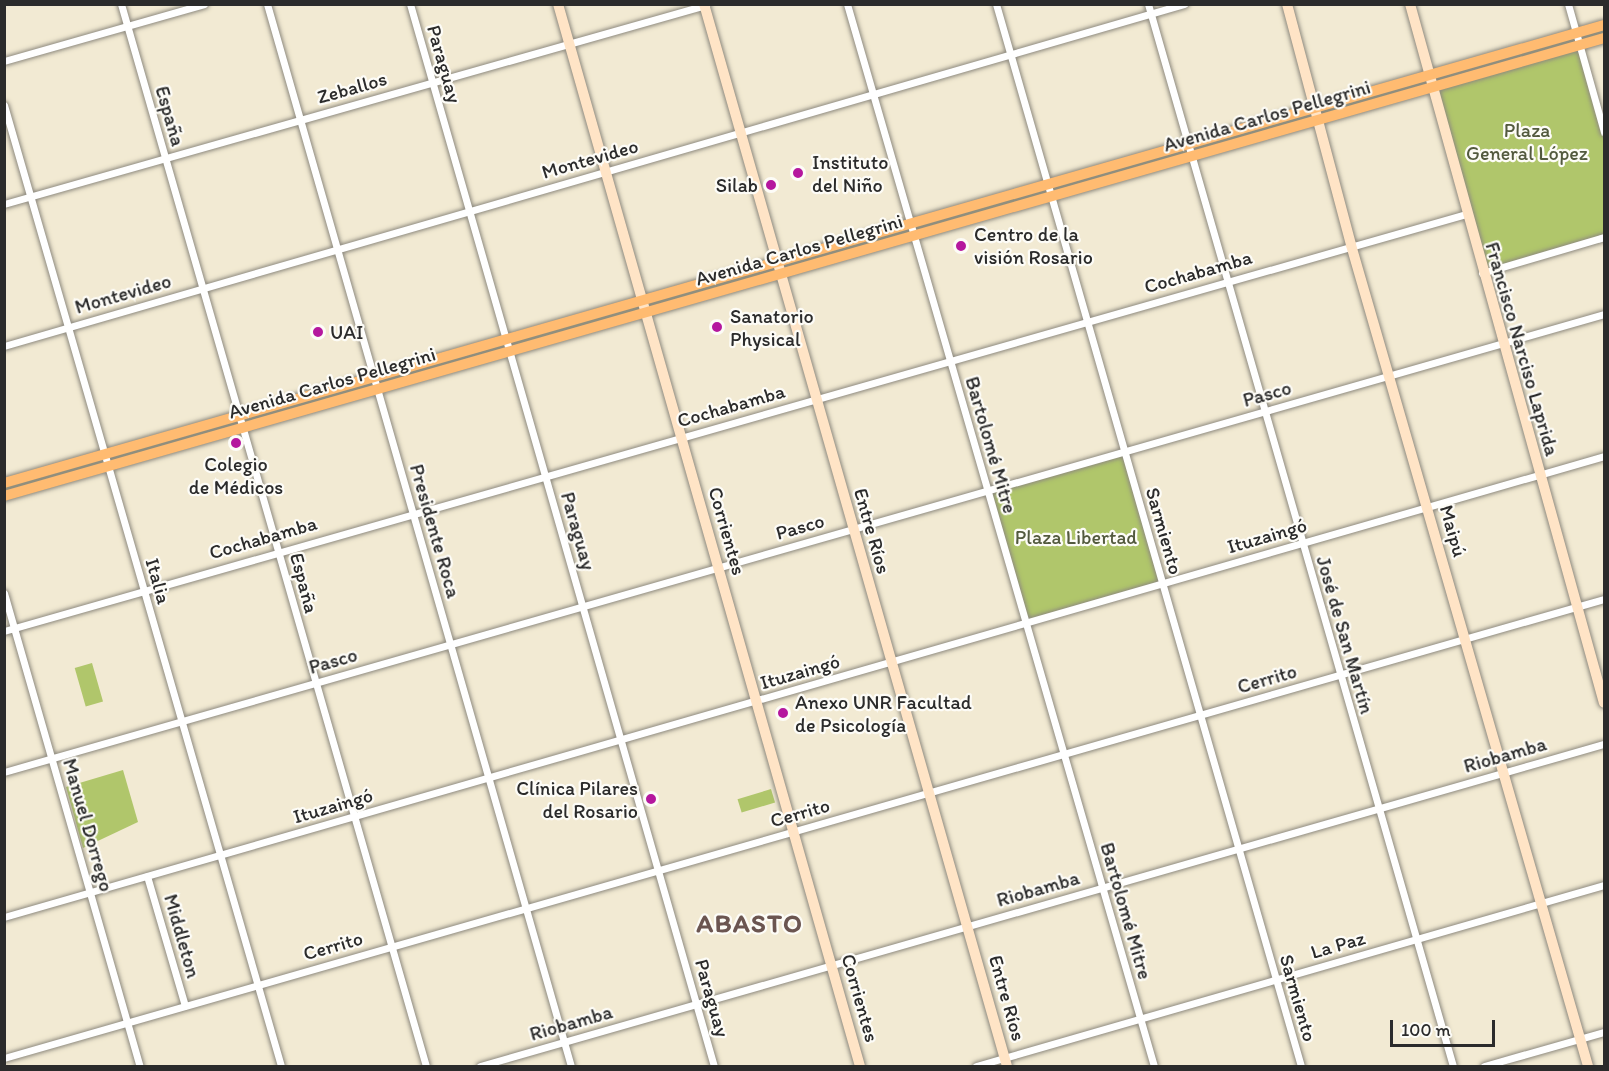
<!DOCTYPE html>
<meta charset="utf-8">
<style>
body{margin:0}
#map{position:relative;width:1609px;height:1071px;overflow:hidden;background:#f2ead3;font-family:Itim,sans-serif}
div>[style]{position:absolute}
.green>*{inset:0;background:#b0c66b;transform-origin:0 0}
.roads{filter:drop-shadow(0 0 2px #8e8a7f) drop-shadow(0 0 2px #8e8a7f)}
.street>*{height:7px;margin:-3.5px;padding:0 3.5px;transform-origin:3.5px;border-radius:3.5px;background:#fff}
.secondary>*{height:10px;margin:-5px;padding:0 5px;transform-origin:5px;border-radius:5px;background:#ffe4c6}
.primary>*{height:10px;margin:-5px;padding:0 5px;transform-origin:5px;border-radius:5px;background:#ffbb71}
.dots>*{width:16px;height:16px;translate:-50% -50%;box-sizing:border-box;border:3px solid #fdfcf7;border-radius:50%}
span{translate:-50% -50%;white-space:nowrap;text-align:center;line-height:1.15;-webkit-text-stroke:4.5px #fdfcf7;paint-order:stroke}
.street-label{font-size:20px;color:#2b2b2b}
.park-label{font-size:20px;color:#535a3e}
.poi-label{font-size:20px;color:#2b2b2b}
.left{translate:0 -50%;text-align:left}
.right{translate:-100% -50%;text-align:right}
.district-label{font-size:26px;color:#6b5550;font-weight:700;letter-spacing:1.5px}
.frame{position:absolute;inset:0;border:6px solid #2b2b2b;pointer-events:none}
.scale{position:absolute;left:1390px;top:1020px;width:105px;height:27px;box-sizing:border-box;border:3px solid #2b2b2b;border-top:0;padding-left:8px;font-size:18px;line-height:21px;white-space:nowrap;color:#2b2b2b;-webkit-text-stroke:4px #fdfcf7;paint-order:stroke}
</style>
<div id="map">
<div class="green">
<div style="clip-path:polygon(1604px 25px,1604px 38px,1580px 45px,1604px 132px,1604px 237px,1482px 273px,1432px 88px,5px 496px,5px 483px)"></div>
<div style="left:1124px;top:452px;width:137px;height:143px;rotate:73deg"></div>
<div style="left:92px;top:663px;width:40px;height:18px;rotate:74deg"></div>
<div style="clip-path:polygon(123px 770px,138px 822px,83px 848px,66px 787px)"></div>
<div style="left:771px;top:789px;width:14px;height:35px;rotate:73deg"></div>
</div>
<div class="roads">
<div class="street">
<div style="left:121px;top:4px;width:1105px;rotate:73.98deg"></div>
<div style="left:267px;top:4px;width:1105px;rotate:74.03deg"></div>
<div style="left:410px;top:4px;width:1105px;rotate:74.03deg"></div>
<div style="left:847px;top:4px;width:1105px;rotate:73.88deg"></div>
<div style="left:996px;top:4px;width:1105px;rotate:73.98deg"></div>
<div style="left:1148px;top:4px;width:1105px;rotate:73.98deg"></div>
<div style="left:1568px;top:4px;width:133px;rotate:74.3deg"></div>
<div style="left:4px;top:61px;width:208px;rotate:-15.9deg"></div>
<div style="left:4px;top:105px;width:1000px;rotate:73.92deg"></div>
<div style="left:4px;top:204px;width:730px;rotate:-15.83deg"></div>
<div style="left:1482px;top:273px;width:127px;rotate:-16.4deg"></div>
<div style="left:4px;top:346px;width:1229px;rotate:-16.16deg"></div>
<div style="left:4px;top:593px;width:492px;rotate:74deg"></div>
<div style="left:4px;top:631px;width:1520px;rotate:-15.92deg"></div>
<div style="left:4px;top:772px;width:1664px;rotate:-15.97deg"></div>
<div style="left:147px;top:876px;width:135px;rotate:73.7deg"></div>
<div style="left:4px;top:917px;width:1665px;rotate:-16.07deg"></div>
<div style="left:4px;top:1058px;width:1665px;rotate:-16.01deg"></div>
<div style="left:480px;top:1066px;width:1169px;rotate:-15.99deg"></div>
<div style="left:976px;top:1066px;width:654px;rotate:-16.08deg"></div>
<div style="left:1484px;top:1066px;width:125px;rotate:-15.8deg"></div>
</div>
<div class="secondary">
<div style="left:558px;top:4px;width:1104px;rotate:74.13deg"></div>
<div style="left:704px;top:4px;width:1104px;rotate:74.08deg"></div>
<div style="left:1287px;top:4px;width:249px;rotate:75.1deg"></div>
<div style="left:1351px;top:245px;width:855px;rotate:73.9deg"></div>
<div style="left:1410px;top:4px;width:725px;rotate:74.49deg"></div>
</div>
<div class="primary">
<div style="left:4px;top:483px;width:1664px;rotate:-15.97deg"></div>
<div style="left:4px;top:496px;width:1664px;rotate:-15.97deg"></div>
</div>
</div>
<div class="dots">
<div style="left:798px;top:173px;background:#b5179e"></div>
<div style="left:771px;top:185px;background:#b5179e"></div>
<div style="left:961px;top:246px;background:#b5179e"></div>
<div style="left:717px;top:327px;background:#b5179e"></div>
<div style="left:318px;top:332px;background:#b5179e"></div>
<div style="left:236px;top:443px;background:#b5179e"></div>
<div style="left:783px;top:713px;background:#b5179e"></div>
<div style="left:651px;top:799px;background:#b5179e"></div>
</div>
<div class="street-label">
<span style="left:444px;top:64px;rotate:74deg">Paraguay</span>
<span style="left:352px;top:88px;rotate:-16deg">Zeballos</span>
<span style="left:170px;top:116px;rotate:74deg">España</span>
<span style="left:1267px;top:116px;rotate:-16deg">Avenida Carlos Pellegrini</span>
<span style="left:590px;top:159px;rotate:-16deg">Montevideo</span>
<span style="left:799px;top:250px;rotate:-16deg">Avenida Carlos Pellegrini</span>
<span style="left:1198px;top:272px;rotate:-16deg">Cochabamba</span>
<span style="left:123px;top:294px;rotate:-16deg">Montevideo</span>
<span style="left:1522px;top:349px;rotate:74deg">Francisco Narciso Laprida</span>
<span style="left:332px;top:383px;rotate:-16deg">Avenida Carlos Pellegrini</span>
<span style="left:1267px;top:394px;rotate:-16deg">Pasco</span>
<span style="left:731px;top:406px;rotate:-16deg">Cochabamba</span>
<span style="left:991px;top:445px;rotate:74deg">Bartolomé Mitre</span>
<span style="left:800px;top:527px;rotate:-16deg">Pasco</span>
<span style="left:435px;top:531px;rotate:74deg">Presidente Roca</span>
<span style="left:578px;top:531px;rotate:74deg">Paraguay</span>
<span style="left:727px;top:531px;rotate:74deg">Corrientes</span>
<span style="left:872px;top:531px;rotate:74deg">Entre Ríos</span>
<span style="left:1164px;top:531px;rotate:74deg">Sarmiento</span>
<span style="left:1453px;top:531px;rotate:74deg">Maipú</span>
<span style="left:1267px;top:536px;rotate:-16deg">Ituzaingó</span>
<span style="left:263px;top:538px;rotate:-16deg">Cochabamba</span>
<span style="left:158px;top:581px;rotate:74deg">Italia</span>
<span style="left:304px;top:583px;rotate:75deg">España</span>
<span style="left:1345px;top:635px;rotate:74deg">José de San Martín</span>
<span style="left:333px;top:661px;rotate:-16deg">Pasco</span>
<span style="left:800px;top:672px;rotate:-16deg">Ituzaingó</span>
<span style="left:1267px;top:679px;rotate:-16deg">Cerrito</span>
<span style="left:1505px;top:755px;rotate:-16deg">Riobamba</span>
<span style="left:333px;top:806px;rotate:-16deg">Ituzaingó</span>
<span style="left:800px;top:813px;rotate:-16deg">Cerrito</span>
<span style="left:88px;top:825px;rotate:74deg">Manuel Dorrego</span>
<span style="left:1038px;top:889px;rotate:-16deg">Riobamba</span>
<span style="left:1126px;top:911px;rotate:74deg">Bartolomé Mitre</span>
<span style="left:182px;top:936px;rotate:74deg">Middleton</span>
<span style="left:1338px;top:945px;rotate:-16deg">La Paz</span>
<span style="left:333px;top:946px;rotate:-16deg">Cerrito</span>
<span style="left:712px;top:998px;rotate:74deg">Paraguay</span>
<span style="left:860px;top:998px;rotate:74deg">Corrientes</span>
<span style="left:1007px;top:998px;rotate:74deg">Entre Ríos</span>
<span style="left:1298px;top:998px;rotate:74deg">Sarmiento</span>
<span style="left:571px;top:1023px;rotate:-16deg">Riobamba</span>
</div>
<div class="park-label">
<span style="left:1527px;top:142px">Plaza<br>General López</span>
<span style="left:1076px;top:537px">Plaza Libertad</span>
</div>
<div class="poi-label">
<span class="left" style="left:812px;top:174px">Instituto<br>del Niño</span>
<span class="right" style="left:758px;top:185px">Silab</span>
<span class="left" style="left:974px;top:246px">Centro de la<br>visión Rosario</span>
<span class="left" style="left:730px;top:328px">Sanatorio<br>Physical</span>
<span class="left" style="left:330px;top:332px">UAI</span>
<span style="left:236px;top:476px">Colegio<br>de Médicos</span>
<span class="left" style="left:795px;top:714px">Anexo UNR Facultad<br>de Psicología</span>
<span class="right" style="left:638px;top:800px">Clínica Pilares<br>del Rosario</span>
</div>
<div class="district-label">
<span style="left:750px;top:924px">ABASTO</span>
</div>
<div class="frame"></div>
<div class="scale">100 m</div>
</div>
